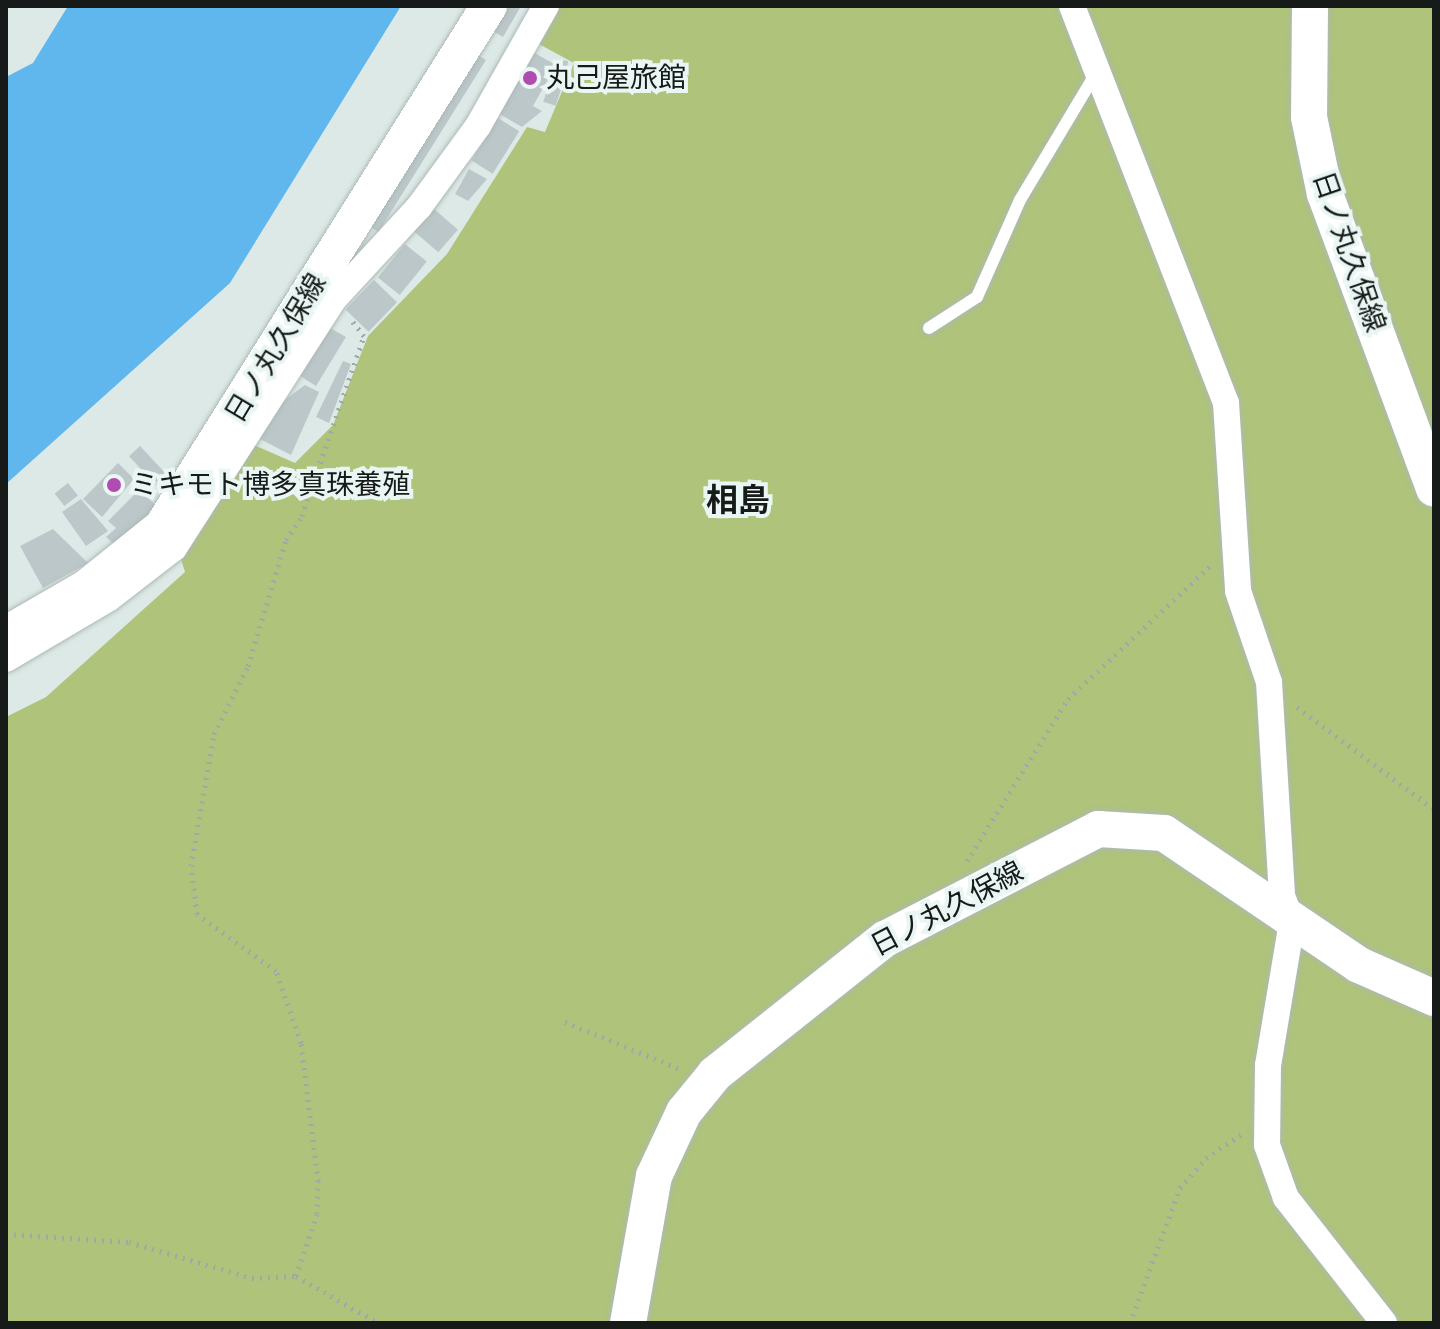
<!DOCTYPE html>
<meta charset="utf-8">
<style>
body{margin:0}
#map{position:relative;width:1440px;height:1329px;overflow:hidden;background:#dde9e6;font-family:"Libre Baskerville","Noto Sans JP",serif}
div>[style]{position:absolute}
.green>*{inset:0;background:#afc37b}
.water>*{inset:0;background:#60b7ee}
.building>*{inset:0;background:#bcc7ca;transform-origin:0 0}
.path>*{height:5px;margin-top:-2.5px;transform-origin:0;background:repeating-linear-gradient(90deg,#9fa9a6 0 2px,transparent 0 8px)}
.roads{filter:drop-shadow(0 0 2px #adb9b6) drop-shadow(0 0 2px #adb9b6)}
.service>*{height:12px;margin:-6px;padding:0 6px;transform-origin:6px;border-radius:6px;background:#fff}
.minor>*{height:26px;margin:-13px;padding:0 13px;transform-origin:13px;border-radius:13px;background:#fff}
.secondary>*{height:36px;margin:-18px;padding:0 18px;transform-origin:18px;border-radius:18px;background:#fff}
.dots>*{width:22px;height:22px;translate:-50% -50%;box-sizing:border-box;border:4px solid #eaf6f3;border-radius:50%}
span{translate:-50% -50%;white-space:nowrap;text-align:center;line-height:1.15;-webkit-text-stroke:8px #eaf6f3;paint-order:stroke}
.poi-label{font-size:28px;color:#161a19}
.left{translate:0 -50%;text-align:left}
.street-label{font-size:28px;color:#161a19}
.quarter-label{font-size:32px;color:#161a19;font-weight:700}
.frame{position:absolute;inset:0;border:8px solid #161a19;pointer-events:none}
</style>
<div id="map">
<div class="green">
<div style="clip-path:polygon(560px 6px,1434px 6px,1434px 1323px,6px 1323px,6px 717px,46px 697px,185px 572px,179px 553px,254px 445px,295px 463px,333px 425px,368px 336px,447px 254px,527px 127px,545px 132px,574px 63px,537px 43px)"></div>
</div>
<div class="water">
<div style="clip-path:polygon(68px 6px,401px 6px,230px 283px,6px 484px,6px 77px,33px 63px)"></div>
</div>
<div class="building">
<div style="clip-path:polygon(501px 6px,521px 6px,503px 37px,488px 28px)"></div>
<div style="clip-path:polygon(531px 51px,556px 65px,533px 106px,542px 111px,522px 127px,496px 112px)"></div>
<div style="left:475px;top:53px;width:13px;height:203px;rotate:32deg"></div>
<div style="left:559px;top:60px;width:9px;height:15px;rotate:6deg"></div>
<div style="left:551px;top:78px;width:13px;height:25px;rotate:18deg"></div>
<div style="left:498px;top:118px;width:25px;height:50px;rotate:32deg"></div>
<div style="clip-path:polygon(469px 169px,487px 179px,468px 201px,455px 194px)"></div>
<div style="left:433px;top:208px;width:33px;height:30px;rotate:41deg"></div>
<div style="left:405px;top:244px;width:28px;height:43px;rotate:39deg"></div>
<div style="left:374px;top:280px;width:32px;height:41px;rotate:44deg"></div>
<div style="clip-path:polygon(330px 328px,346px 337px,316px 386px,297px 374px)"></div>
<div style="clip-path:polygon(343px 361px,351px 364px,329px 423px,316px 417px)"></div>
<div style="clip-path:polygon(305px 385px,319px 392px,291px 455px,260px 439px,278px 405px)"></div>
<div style="left:140px;top:446px;width:48px;height:15px;rotate:47deg"></div>
<div style="clip-path:polygon(118px 463px,134px 479px,102px 517px,83px 499px)"></div>
<div style="left:68px;top:483px;width:16px;height:17px;rotate:52deg"></div>
<div style="clip-path:polygon(139px 490px,159px 508px,119px 549px,106px 537px,116px 528px,108px 521px)"></div>
<div style="clip-path:polygon(81px 499px,108px 531px,86px 546px,62px 512px)"></div>
<div style="clip-path:polygon(53px 529px,88px 563px,43px 588px,20px 546px)"></div>
</div>
<div class="path">
<div style="left:1297px;top:707px;width:171px;rotate:36.7deg"></div>
<div style="left:967px;top:861px;width:191px;rotate:-58.1deg"></div>
<div style="left:1068px;top:699px;width:195px;rotate:-43.1deg"></div>
<div style="left:565px;top:1022px;width:124px;rotate:22.2deg"></div>
<div style="left:6px;top:1234px;width:123px;rotate:3.7deg"></div>
<div style="left:129px;top:1242px;width:128px;rotate:16.3deg"></div>
<div style="left:252px;top:1278px;width:44px;rotate:-2.6deg"></div>
<div style="left:296px;top:1276px;width:65px;rotate:-71.3deg"></div>
<div style="left:317px;top:1214px;width:33px;rotate:-88deg"></div>
<div style="left:318px;top:1181px;width:139px;rotate:-97deg"></div>
<div style="left:301px;top:1043px;width:76px;rotate:-109.1deg"></div>
<div style="left:276px;top:971px;width:97px;rotate:-144.2deg"></div>
<div style="left:197px;top:914px;width:48px;rotate:-97.1deg"></div>
<div style="left:191px;top:866px;width:134px;rotate:-80.1deg"></div>
<div style="left:214px;top:734px;width:76px;rotate:-63.4deg"></div>
<div style="left:248px;top:666px;width:132px;rotate:-73.2deg"></div>
<div style="left:286px;top:540px;width:29px;rotate:-56deg"></div>
<div style="left:302px;top:516px;width:190px;rotate:-71deg"></div>
<div style="left:364px;top:336px;width:23px;rotate:-128deg"></div>
<div style="left:296px;top:1276px;width:95px;rotate:29.8deg"></div>
<div style="left:1130px;top:1323px;width:144px;rotate:-69.7deg"></div>
<div style="left:1180px;top:1188px;width:40px;rotate:-49deg"></div>
<div style="left:1206px;top:1158px;width:43px;rotate:-33.7deg"></div>
</div>
<div class="roads">
<div class="service">
<div style="left:929px;top:328px;width:57px;rotate:-32.9deg"></div>
<div style="left:977px;top:297px;width:106px;rotate:-66.1deg"></div>
<div style="left:1020px;top:200px;width:148px;rotate:-59.1deg"></div>
</div>
<div class="minor">
<div style="left:1072px;top:6px;width:426px;rotate:68.8deg"></div>
<div style="left:1226px;top:403px;width:188px;rotate:86.3deg"></div>
<div style="left:1238px;top:591px;width:96px;rotate:71.2deg"></div>
<div style="left:1269px;top:682px;width:214px;rotate:86.5deg"></div>
<div style="left:1282px;top:896px;width:28px;rotate:69deg"></div>
<div style="left:1292px;top:922px;width:145px;rotate:99.5deg"></div>
<div style="left:1268px;top:1065px;width:80px;rotate:90.7deg"></div>
<div style="left:1267px;top:1145px;width:56px;rotate:70.3deg"></div>
<div style="left:1286px;top:1198px;width:159px;rotate:51.9deg"></div>
<div style="left:6px;top:659px;width:118px;rotate:-30.5deg"></div>
<div style="left:108px;top:599px;width:83px;rotate:-37.7deg"></div>
<div style="left:174px;top:548px;width:296px;rotate:-57.3deg"></div>
<div style="left:334px;top:299px;width:125px;rotate:-47.3deg"></div>
<div style="left:419px;top:207px;width:100px;rotate:-53.9deg"></div>
<div style="left:478px;top:126px;width:138px;rotate:-60.5deg"></div>
</div>
<div class="secondary">
<div style="left:1310px;top:6px;width:111px;rotate:90.5deg"></div>
<div style="left:1309px;top:117px;width:79px;rotate:78.3deg"></div>
<div style="left:1325px;top:194px;width:314px;rotate:69.7deg"></div>
<div style="left:6px;top:634px;width:92px;rotate:-29.9deg"></div>
<div style="left:86px;top:588px;width:97px;rotate:-38.8deg"></div>
<div style="left:162px;top:527px;width:615px;rotate:-57.89deg"></div>
<div style="left:628px;top:1323px;width:149px;rotate:-80deg"></div>
<div style="left:654px;top:1176px;width:71px;rotate:-64.9deg"></div>
<div style="left:684px;top:1112px;width:49px;rotate:-50.8deg"></div>
<div style="left:715px;top:1074px;width:217px;rotate:-38.5deg"></div>
<div style="left:885px;top:939px;width:240px;rotate:-27.3deg"></div>
<div style="left:1098px;top:829px;width:66px;rotate:3.5deg"></div>
<div style="left:1164px;top:833px;width:235px;rotate:34.1deg"></div>
<div style="left:1359px;top:965px;width:82px;rotate:23.7deg"></div>
</div>
</div>
<div class="dots">
<div style="left:530px;top:78px;background:#af4bb1"></div>
<div style="left:114px;top:485px;background:#af4bb1"></div>
</div>
<div class="poi-label">
<span class="left" style="left:546px;top:78px">丸己屋旅館</span>
<span class="left" style="left:130px;top:485px">ミキモト博多真珠養殖</span>
</div>
<div class="street-label">
<span style="left:1349px;top:252px;rotate:71deg">日ノ丸久保線</span>
<span style="left:276px;top:348px;rotate:-59deg">日ノ丸久保線</span>
<span style="left:947px;top:909px;rotate:-28deg">日ノ丸久保線</span>
</div>
<div class="quarter-label">
<span style="left:738px;top:500px">相島</span>
</div>
<div class="frame"></div>
</div>
